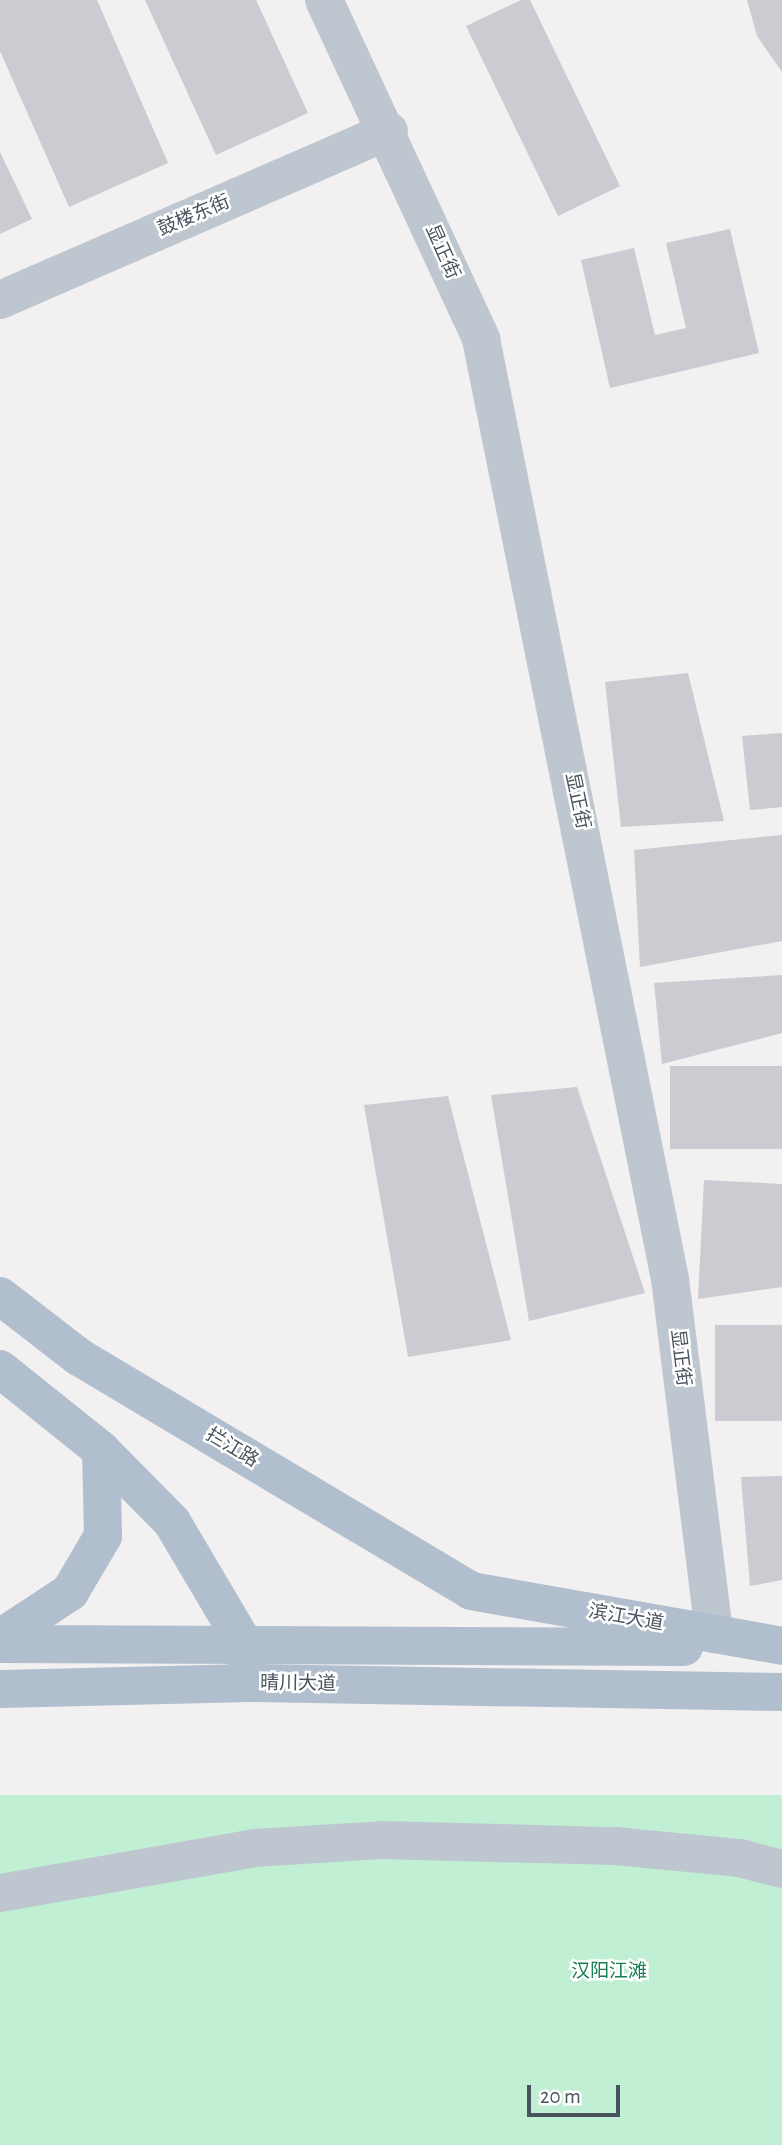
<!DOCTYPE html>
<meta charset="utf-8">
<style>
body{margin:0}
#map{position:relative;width:782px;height:2145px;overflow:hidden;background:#f2f0f0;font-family:"Alegreya Sans","Noto Sans SC",sans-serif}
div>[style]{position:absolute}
.green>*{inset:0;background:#c0efd4;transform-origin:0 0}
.building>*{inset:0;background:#caccd2;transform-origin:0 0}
.minor>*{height:38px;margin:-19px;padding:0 19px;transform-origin:19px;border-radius:19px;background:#bec7cf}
.major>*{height:38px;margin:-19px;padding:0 19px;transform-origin:19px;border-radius:19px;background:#b0bece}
span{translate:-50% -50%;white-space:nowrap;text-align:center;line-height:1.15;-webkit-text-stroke:5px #fff;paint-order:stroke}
.street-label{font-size:19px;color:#48535d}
.park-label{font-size:19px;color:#197f50}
.scale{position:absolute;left:527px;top:2085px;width:93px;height:32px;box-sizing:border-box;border:4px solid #48535d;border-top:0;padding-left:9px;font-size:21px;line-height:24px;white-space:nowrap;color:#48535d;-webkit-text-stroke:5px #fff;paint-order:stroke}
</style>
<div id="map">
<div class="green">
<div style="left:782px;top:1795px;width:350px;height:782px;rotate:90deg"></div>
</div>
<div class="building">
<div style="clip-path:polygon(0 0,97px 0,168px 163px,69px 207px,0 51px)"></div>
<div style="clip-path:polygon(145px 0,256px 0,308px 113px,216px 155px)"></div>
<div style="clip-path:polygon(521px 0,530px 0,620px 186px,558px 216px,466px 26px)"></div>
<div style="clip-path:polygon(747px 0,782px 0,782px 72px,757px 36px)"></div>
<div style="clip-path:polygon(0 152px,32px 219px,0 234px)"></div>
<div style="clip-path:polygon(730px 229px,759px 353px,610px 388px,581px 260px,634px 248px,655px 335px,686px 328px,666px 243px)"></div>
<div style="clip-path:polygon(688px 673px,724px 821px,621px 827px,605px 682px)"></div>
<div style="clip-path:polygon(782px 733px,782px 807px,750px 810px,742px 736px)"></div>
<div style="clip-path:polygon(782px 835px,782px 941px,640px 967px,634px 850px)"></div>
<div style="clip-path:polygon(782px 975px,782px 1033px,662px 1064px,654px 983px)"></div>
<div style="left:782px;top:1066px;width:83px;height:112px;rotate:90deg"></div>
<div style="clip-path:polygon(577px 1087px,645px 1293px,529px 1321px,491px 1095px)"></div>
<div style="clip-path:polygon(448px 1096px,511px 1340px,408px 1357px,364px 1105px)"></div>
<div style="clip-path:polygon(704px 1180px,782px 1184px,782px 1287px,698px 1299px)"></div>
<div style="left:782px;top:1325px;width:96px;height:67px;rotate:90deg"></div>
<div style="clip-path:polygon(782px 1476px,782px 1580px,750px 1586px,741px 1477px)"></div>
</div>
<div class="minor">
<div style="left:324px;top:0;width:374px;rotate:65.1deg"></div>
<div style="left:481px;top:339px;width:959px;rotate:78.63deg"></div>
<div style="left:670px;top:1279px;width:358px;rotate:82.9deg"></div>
<div style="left:0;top:300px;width:424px;rotate:-23.5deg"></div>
<div style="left:0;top:1893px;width:259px;rotate:-10deg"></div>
<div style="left:255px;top:1848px;width:126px;rotate:-3.6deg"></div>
<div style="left:381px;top:1840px;width:234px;rotate:1.5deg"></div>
<div style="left:615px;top:1846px;width:126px;rotate:5.5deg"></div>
<div style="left:740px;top:1858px;width:43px;rotate:14.7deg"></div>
</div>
<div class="major">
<div style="left:0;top:1296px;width:100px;rotate:37.7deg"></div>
<div style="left:79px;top:1357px;width:457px;rotate:30.8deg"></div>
<div style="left:471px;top:1591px;width:316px;rotate:10deg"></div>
<div style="left:0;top:1369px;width:129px;rotate:38.7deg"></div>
<div style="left:101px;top:1450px;width:101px;rotate:45.4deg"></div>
<div style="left:172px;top:1522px;width:139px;rotate:59.4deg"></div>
<div style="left:243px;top:1642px;width:19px;rotate:78deg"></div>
<div style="left:0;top:1638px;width:84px;rotate:-33.3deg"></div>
<div style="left:70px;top:1592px;width:65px;rotate:-59.5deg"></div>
<div style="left:103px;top:1536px;width:86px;rotate:-91.3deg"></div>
<div style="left:0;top:1644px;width:684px;rotate:0.25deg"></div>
<div style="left:0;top:1689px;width:250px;rotate:-1.4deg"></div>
<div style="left:250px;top:1683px;width:532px;rotate:0.97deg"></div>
</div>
<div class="street-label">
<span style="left:194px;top:216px;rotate:-23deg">鼓楼东街</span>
<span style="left:442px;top:252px;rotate:66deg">显正街</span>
<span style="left:577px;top:801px;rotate:78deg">显正街</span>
<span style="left:680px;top:1358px;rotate:83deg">显正街</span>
<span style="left:232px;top:1448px;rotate:31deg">拦江路</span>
<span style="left:626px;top:1618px;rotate:10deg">滨江大道</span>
<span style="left:298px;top:1684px;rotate:1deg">晴川大道</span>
</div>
<div class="park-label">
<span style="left:609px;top:1972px">汉阳江滩</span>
</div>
<div class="scale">20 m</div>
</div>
